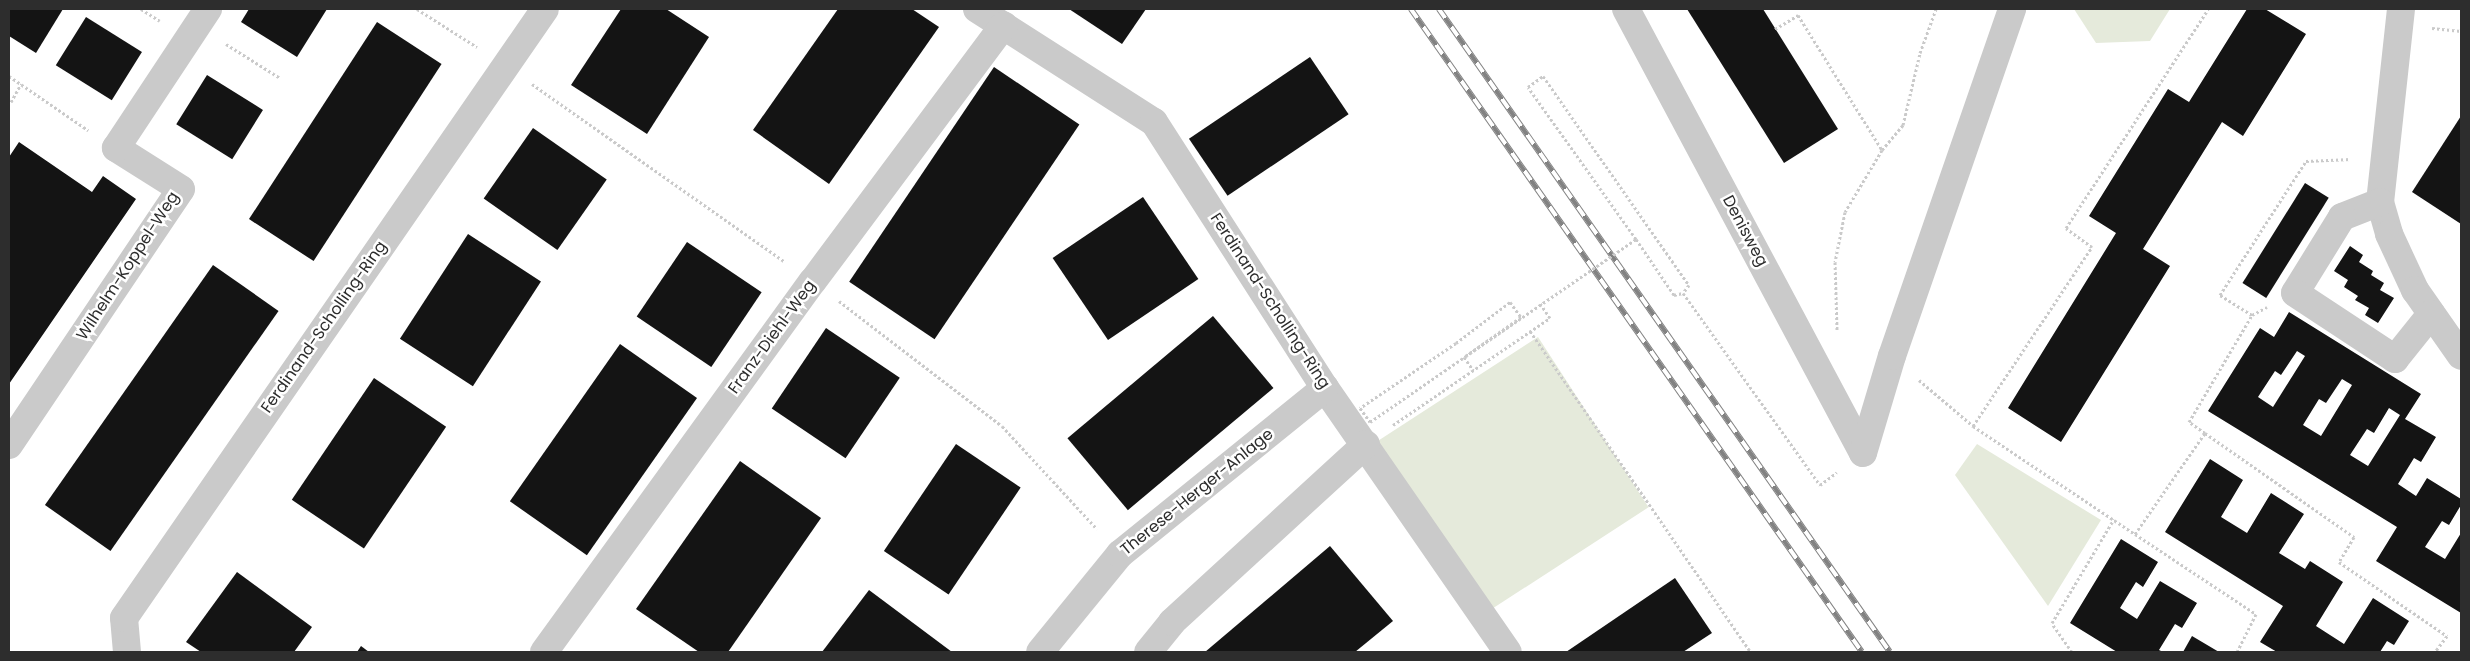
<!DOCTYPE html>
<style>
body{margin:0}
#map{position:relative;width:2470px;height:661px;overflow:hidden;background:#fff;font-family:Poppins,sans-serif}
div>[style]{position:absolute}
.green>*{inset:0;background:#e5eadb;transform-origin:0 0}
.building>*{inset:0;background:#141414;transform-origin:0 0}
.path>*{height:3px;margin-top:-1.5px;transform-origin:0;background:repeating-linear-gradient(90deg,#cacaca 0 2.5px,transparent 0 5px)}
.minor>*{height:28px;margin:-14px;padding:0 14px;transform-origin:14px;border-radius:14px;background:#cacaca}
.rail>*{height:5.5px;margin-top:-2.75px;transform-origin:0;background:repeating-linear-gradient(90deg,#fff 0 11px,#828282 0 22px);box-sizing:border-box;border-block:1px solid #828282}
.path-bridge>*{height:3px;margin-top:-1.5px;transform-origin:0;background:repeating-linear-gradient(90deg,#cacaca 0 2.5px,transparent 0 5px)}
span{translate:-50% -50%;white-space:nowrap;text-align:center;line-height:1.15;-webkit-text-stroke:5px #fff;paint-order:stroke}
.street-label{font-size:16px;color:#2d2d2d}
.frame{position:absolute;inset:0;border:10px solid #2d2d2d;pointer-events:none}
</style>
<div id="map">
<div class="green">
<div style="clip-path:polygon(2074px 9px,2170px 9px,2150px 41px,2096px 43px)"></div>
<div style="left:1538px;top:337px;width:203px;height:203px;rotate:57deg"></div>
<div style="clip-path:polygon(1977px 444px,2101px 520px,2048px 606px,1955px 475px)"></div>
</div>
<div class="building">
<div style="clip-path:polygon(9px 9px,63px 9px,36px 53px,9px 36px)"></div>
<div style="clip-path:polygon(249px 9px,327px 9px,297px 57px,241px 22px)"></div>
<div style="clip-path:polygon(621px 9px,666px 9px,709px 37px,647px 134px,571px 85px)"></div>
<div style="clip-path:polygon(838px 9px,912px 9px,939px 27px,829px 184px,753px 130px)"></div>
<div style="clip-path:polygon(1069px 9px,1146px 9px,1122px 44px)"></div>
<div style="clip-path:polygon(1687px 9px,1763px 9px,1838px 129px,1784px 163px)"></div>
<div style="clip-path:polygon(2247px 9px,2265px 9px,2306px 34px,2243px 136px,2222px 122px,2143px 249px,2170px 266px,2061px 442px,2008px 408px,2116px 233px,2089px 216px,2168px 89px,2189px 102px)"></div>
<div style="left:86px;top:17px;width:66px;height:57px;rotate:32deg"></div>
<div style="left:377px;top:22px;width:77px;height:235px;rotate:33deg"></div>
<div style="left:1310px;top:57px;width:69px;height:146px;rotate:56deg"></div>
<div style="left:994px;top:67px;width:103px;height:259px;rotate:34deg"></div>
<div style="left:207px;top:75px;width:66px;height:58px;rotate:32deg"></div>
<div style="clip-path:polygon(2461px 116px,2461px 224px,2412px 192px)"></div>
<div style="left:533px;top:128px;width:90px;height:86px;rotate:35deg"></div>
<div style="clip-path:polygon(19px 142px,92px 192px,103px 176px,136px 199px,9px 384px,9px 157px)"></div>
<div style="left:2305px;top:183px;width:28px;height:118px;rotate:32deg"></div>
<div style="left:1143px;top:197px;width:99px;height:109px;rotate:56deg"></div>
<div style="left:468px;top:234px;width:87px;height:125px;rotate:33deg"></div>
<div style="left:687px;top:242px;width:90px;height:90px;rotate:34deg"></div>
<div style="clip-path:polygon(2350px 246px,2363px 255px,2359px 262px,2373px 271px,2371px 275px,2384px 283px,2380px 290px,2394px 298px,2378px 323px,2365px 315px,2369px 308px,2355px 300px,2358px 296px,2344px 287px,2348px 280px,2334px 271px)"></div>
<div style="left:213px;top:265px;width:80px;height:293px;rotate:35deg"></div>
<div style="clip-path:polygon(evenodd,2289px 312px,2421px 394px,2405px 419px,2436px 437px,2421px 462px,2414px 458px,2398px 484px,2416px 496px,2427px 478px,2461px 499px,2461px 505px,2449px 525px,2442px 521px,2425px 547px,2445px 559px,2461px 533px,2461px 613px,2376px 561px,2397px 527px,2208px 411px,2260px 328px,2274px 337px,2289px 312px,2297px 351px,2305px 356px,2273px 407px,2258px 397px,2275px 371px,2281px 375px,2297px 351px,2289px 312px,2342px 379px,2352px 385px,2321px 436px,2303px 425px,2319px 399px,2326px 403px,2342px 379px,2289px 312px,2389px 408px,2400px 415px,2368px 466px,2350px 455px,2367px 429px,2374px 433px,2389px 408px)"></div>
<div style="left:1213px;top:316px;width:94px;height:190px;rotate:50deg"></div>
<div style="left:826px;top:328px;width:89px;height:97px;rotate:34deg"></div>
<div style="left:620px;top:344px;width:94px;height:192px;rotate:35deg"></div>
<div style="left:374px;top:378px;width:87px;height:147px;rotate:34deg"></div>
<div style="left:956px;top:444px;width:78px;height:129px;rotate:34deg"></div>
<div style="clip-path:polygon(2210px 459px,2243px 480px,2221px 517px,2247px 533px,2271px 493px,2304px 514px,2279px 553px,2305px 569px,2310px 561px,2343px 582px,2316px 626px,2344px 644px,2373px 598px,2409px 621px,2394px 645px,2387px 641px,2380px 652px,2277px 652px,2260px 642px,2283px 606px,2165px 532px)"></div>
<div style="clip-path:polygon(740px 461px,821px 518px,728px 652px,699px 652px,636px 609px)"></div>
<div style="clip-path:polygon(2121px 539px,2158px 562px,2143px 587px,2136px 582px,2120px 608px,2137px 619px,2160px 581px,2197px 603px,2182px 628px,2175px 624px,2159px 650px,2163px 652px,2117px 652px,2070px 623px)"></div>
<div style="clip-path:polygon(1330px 546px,1393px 621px,1355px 652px,1205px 652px)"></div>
<div style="clip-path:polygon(237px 572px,312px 627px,294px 652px,201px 652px,186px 642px)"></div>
<div style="clip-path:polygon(1675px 578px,1712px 633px,1683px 652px,1566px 652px)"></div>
<div style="clip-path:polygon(869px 590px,952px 652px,822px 652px)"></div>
<div style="clip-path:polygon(2192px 636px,2219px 652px,2183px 652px)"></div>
<div style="clip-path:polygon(361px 646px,369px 652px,357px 652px)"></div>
</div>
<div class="path">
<div style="left:141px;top:9px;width:22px;rotate:32deg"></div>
<div style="left:417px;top:9px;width:71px;rotate:32.3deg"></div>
<div style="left:2432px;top:28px;width:29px;rotate:6deg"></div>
<div style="left:1775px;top:29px;width:27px;rotate:-31deg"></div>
<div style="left:1798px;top:15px;width:159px;rotate:58.1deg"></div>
<div style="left:1882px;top:150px;width:72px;rotate:120.8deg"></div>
<div style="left:1845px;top:212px;width:51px;rotate:101.3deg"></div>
<div style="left:1835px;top:262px;width:68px;rotate:88.3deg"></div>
<div style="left:226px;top:44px;width:64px;rotate:32.2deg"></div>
<div style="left:9px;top:76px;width:96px;rotate:34.4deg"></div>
<div style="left:532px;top:84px;width:309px;rotate:35.1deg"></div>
<div style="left:11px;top:102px;width:21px;rotate:-61deg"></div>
<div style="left:1882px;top:150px;width:33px;rotate:-50deg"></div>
<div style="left:1903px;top:125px;width:74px;rotate:-76.7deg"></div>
<div style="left:1920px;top:53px;width:47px;rotate:-70deg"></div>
<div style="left:1636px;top:239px;width:68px;rotate:55.8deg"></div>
<div style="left:1674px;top:295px;width:9px;rotate:-13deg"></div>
<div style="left:1683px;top:293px;width:236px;rotate:54.5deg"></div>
<div style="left:1820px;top:485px;width:21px;rotate:-37deg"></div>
<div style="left:839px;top:301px;width:205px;rotate:37.5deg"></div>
<div style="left:1002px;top:426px;width:140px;rotate:47.3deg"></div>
<div style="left:2252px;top:315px;width:17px;rotate:-28deg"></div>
<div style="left:1530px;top:331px;width:390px;rotate:55.5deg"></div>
<div style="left:1456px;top:343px;width:68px;rotate:-37.2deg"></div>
<div style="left:1510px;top:302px;width:19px;rotate:54deg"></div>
<div style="left:1521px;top:317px;width:70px;rotate:144.9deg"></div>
<div style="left:1464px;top:357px;width:16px;rotate:55deg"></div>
<div style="left:1919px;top:380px;width:71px;rotate:40.4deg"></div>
<div style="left:1973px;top:426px;width:195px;rotate:33.7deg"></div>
<div style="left:2135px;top:534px;width:123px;rotate:-55.3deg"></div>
<div style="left:2205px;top:433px;width:19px;rotate:-145deg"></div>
<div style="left:2189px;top:422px;width:124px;rotate:-59.5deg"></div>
<div style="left:2252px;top:315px;width:38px;rotate:-148deg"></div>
<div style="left:2220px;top:295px;width:159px;rotate:-57.3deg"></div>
<div style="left:2306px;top:161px;width:45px;rotate:-2.5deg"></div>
<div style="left:1393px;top:425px;width:190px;rotate:-34.3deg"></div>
<div style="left:1550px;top:318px;width:18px;rotate:-124deg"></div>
<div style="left:1973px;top:426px;width:215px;rotate:-56.4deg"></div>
<div style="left:2092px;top:247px;width:32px;rotate:-144deg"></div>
<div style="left:2066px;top:228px;width:261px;rotate:-57deg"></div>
<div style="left:2205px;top:433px;width:182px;rotate:34.9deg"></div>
<div style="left:2354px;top:537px;width:29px;rotate:121deg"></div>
<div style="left:2339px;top:562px;width:131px;rotate:34.4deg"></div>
<div style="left:2447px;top:636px;width:20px;rotate:127deg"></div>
<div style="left:2135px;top:534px;width:145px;rotate:33.5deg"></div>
<div style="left:2256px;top:614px;width:42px;rotate:116.6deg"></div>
<div style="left:2072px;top:652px;width:35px;rotate:-125deg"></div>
<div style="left:2052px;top:623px;width:121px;rotate:-59.2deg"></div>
</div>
<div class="minor">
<div style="left:977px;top:9px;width:210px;rotate:32.6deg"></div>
<div style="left:1154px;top:122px;width:316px;rotate:57.3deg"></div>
<div style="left:1325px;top:388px;width:321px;rotate:55.3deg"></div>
<div style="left:1626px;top:9px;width:503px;rotate:61.91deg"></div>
<div style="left:2401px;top:9px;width:194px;rotate:96.2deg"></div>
<div style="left:2380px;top:202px;width:33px;rotate:74deg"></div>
<div style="left:2389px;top:234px;width:62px;rotate:65.1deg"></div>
<div style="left:2415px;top:290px;width:80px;rotate:55.1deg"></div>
<div style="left:2380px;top:202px;width:41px;rotate:158.5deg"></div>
<div style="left:2342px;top:217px;width:89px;rotate:121.7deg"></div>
<div style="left:2295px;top:293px;width:120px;rotate:33.4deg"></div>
<div style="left:2395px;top:359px;width:58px;rotate:-51.3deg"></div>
<div style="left:9px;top:445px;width:308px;rotate:-56.1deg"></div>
<div style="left:181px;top:189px;width:77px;rotate:-147.8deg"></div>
<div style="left:116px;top:148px;width:167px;rotate:-56.5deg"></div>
<div style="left:1863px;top:453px;width:101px;rotate:-73.4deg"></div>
<div style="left:1892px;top:356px;width:367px;rotate:-70.9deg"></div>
<div style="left:127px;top:652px;width:34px;rotate:-95deg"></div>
<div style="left:124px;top:618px;width:740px;rotate:-55.34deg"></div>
<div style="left:544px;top:652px;width:458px;rotate:-54.1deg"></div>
<div style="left:813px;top:281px;width:319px;rotate:-53.3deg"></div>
<div style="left:1040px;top:652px;width:127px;rotate:-50.8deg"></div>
<div style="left:1120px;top:554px;width:264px;rotate:-39deg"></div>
<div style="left:1148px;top:652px;width:38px;rotate:-51deg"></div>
<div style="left:1172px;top:622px;width:263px;rotate:-42.5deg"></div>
</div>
<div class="rail">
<div style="left:1411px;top:9px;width:785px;rotate:54.95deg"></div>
<div style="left:1439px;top:9px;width:785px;rotate:54.95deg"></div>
</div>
<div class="path-bridge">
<div style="left:1456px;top:343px;width:116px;rotate:145.9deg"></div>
<div style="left:1360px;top:408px;width:17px;rotate:54deg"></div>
<div style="left:1370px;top:422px;width:323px;rotate:-34.5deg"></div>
<div style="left:1636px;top:239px;width:186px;rotate:-125.4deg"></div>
<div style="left:1528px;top:87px;width:19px;rotate:-36deg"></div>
<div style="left:1543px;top:76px;width:255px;rotate:55.1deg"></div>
<div style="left:1689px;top:285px;width:10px;rotate:127deg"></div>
</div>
<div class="street-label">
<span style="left:1745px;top:231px;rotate:62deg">Denisweg</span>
<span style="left:128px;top:266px;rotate:-57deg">Wilhelm-Koppel-Weg</span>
<span style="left:1270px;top:301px;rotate:57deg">Ferdinand-Scholling-Ring</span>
<span style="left:324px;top:327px;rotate:-55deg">Ferdinand-Scholling-Ring</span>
<span style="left:772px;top:337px;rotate:-54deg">Franz-Diehl-Weg</span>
<span style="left:1197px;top:492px;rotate:-39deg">Therese-Herger-Anlage</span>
</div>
<div class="frame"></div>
</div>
